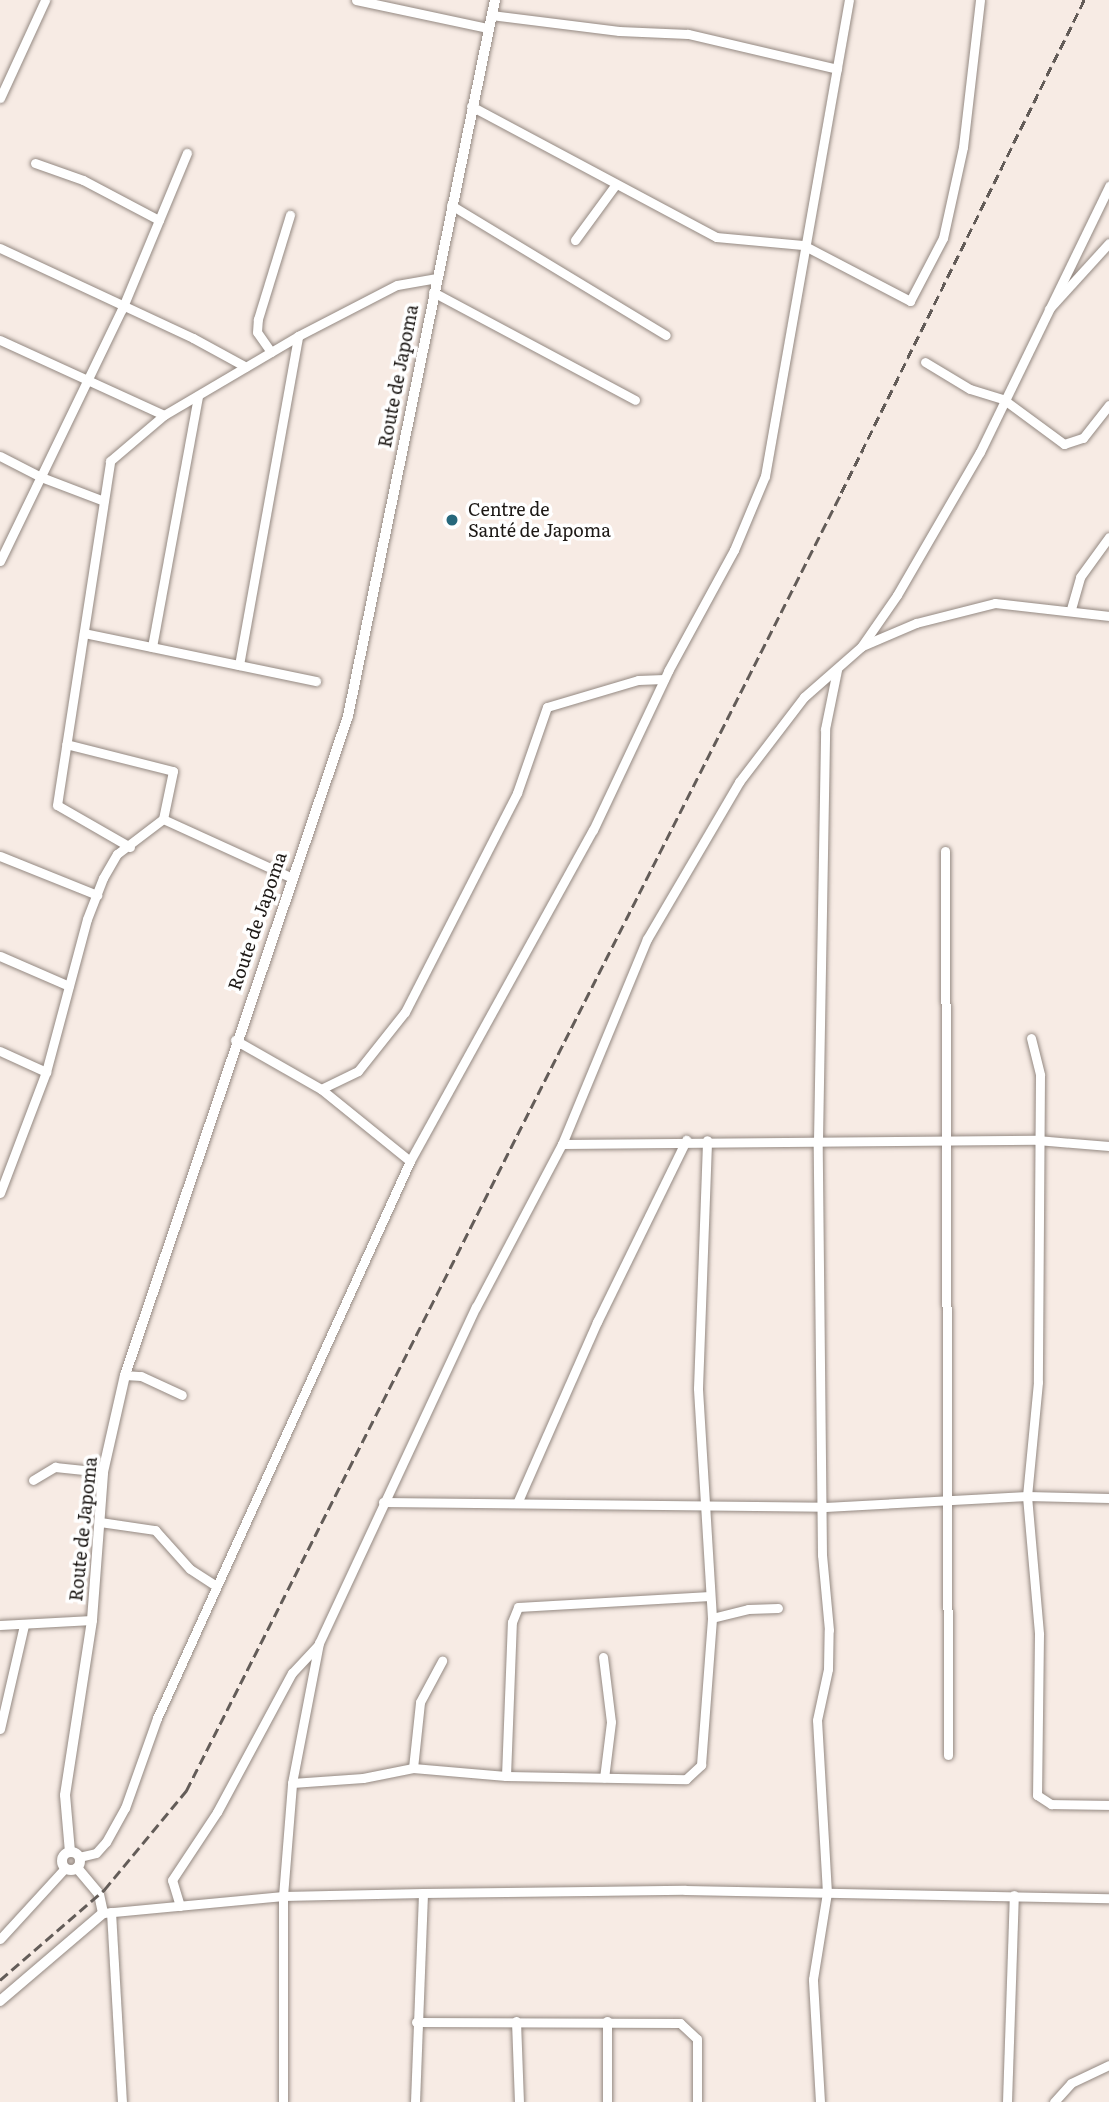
<!DOCTYPE html>
<meta charset="utf-8">
<style>
body{margin:0}
#map{position:relative;width:1109px;height:2102px;overflow:hidden;background:#f7ebe4;font-family:Literata,serif}
div>[style]{position:absolute}
.roads{filter:drop-shadow(0 0 2px #948982) drop-shadow(0 0 2px #948982)}
.minor>*{height:9px;margin:-4.5px;padding:0 4.5px;transform-origin:4.5px;border-radius:4.5px;background:#fff}
.tertiary>*{height:10px;margin:-5px;padding:0 5px;transform-origin:5px;border-radius:5px;background:#fff}
.tertiary>.ring{margin:-5px;padding:0;box-sizing:content-box;background:none;border:10px solid #fff;border-radius:50%}
.rail>*{height:2.5px;margin-top:-1.25px;transform-origin:0;background:repeating-linear-gradient(90deg,#635c58 0 10px,transparent 0 15px)}
.dots>*{width:19px;height:19px;translate:-50% -50%;box-sizing:border-box;border:4px solid #fff;border-radius:50%}
span{translate:-50% -50%;white-space:nowrap;text-align:center;line-height:1.15;-webkit-text-stroke:7px #fff;paint-order:stroke}
.street-label{font-size:18px;color:#1c1815}
.poi-label{font-size:18px;color:#1c1815}
.left{translate:0 -50%;text-align:left}
</style>
<div id="map">
<div class="roads">
<div class="minor">
<div style="left:356px;top:0;width:135px;rotate:12deg"></div>
<div style="left:491px;top:15px;width:129px;rotate:7.1deg"></div>
<div style="left:619px;top:31px;width:69px;rotate:2.5deg"></div>
<div style="left:688px;top:34px;width:153px;rotate:13.2deg"></div>
<div style="left:0;top:98px;width:108px;rotate:-65.3deg"></div>
<div style="left:471px;top:106px;width:278px;rotate:28.1deg"></div>
<div style="left:716px;top:237px;width:87px;rotate:5.3deg"></div>
<div style="left:803px;top:245px;width:121px;rotate:27.6deg"></div>
<div style="left:910px;top:301px;width:71px;rotate:-62.4deg"></div>
<div style="left:943px;top:238px;width:93px;rotate:-77.6deg"></div>
<div style="left:963px;top:147px;width:148px;rotate:-83.4deg"></div>
<div style="left:35px;top:163px;width:51px;rotate:19.5deg"></div>
<div style="left:83px;top:180px;width:86px;rotate:27.8deg"></div>
<div style="left:451px;top:205px;width:251px;rotate:31.2deg"></div>
<div style="left:575px;top:240px;width:69px;rotate:-53.8deg"></div>
<div style="left:0;top:248px;width:213px;rotate:25deg"></div>
<div style="left:193px;top:338px;width:60px;rotate:28.7deg"></div>
<div style="left:433px;top:292px;width:229px;rotate:28.1deg"></div>
<div style="left:1049px;top:309px;width:89px;rotate:-47.7deg"></div>
<div style="left:0;top:340px;width:180px;rotate:24.6deg"></div>
<div style="left:271px;top:352px;width:24px;rotate:-125deg"></div>
<div style="left:257px;top:332px;width:13px;rotate:-86deg"></div>
<div style="left:258px;top:319px;width:109px;rotate:-72.9deg"></div>
<div style="left:925px;top:362px;width:52px;rotate:31deg"></div>
<div style="left:970px;top:389px;width:34px;rotate:17deg"></div>
<div style="left:1003px;top:399px;width:76px;rotate:36.4deg"></div>
<div style="left:1064px;top:444px;width:20px;rotate:-18deg"></div>
<div style="left:1083px;top:438px;width:42px;rotate:-51.8deg"></div>
<div style="left:0;top:456px;width:46px;rotate:27.1deg"></div>
<div style="left:41px;top:477px;width:67px;rotate:20.9deg"></div>
<div style="left:0;top:561px;width:280px;rotate:-64.2deg"></div>
<div style="left:122px;top:309px;width:169px;rotate:-67.4deg"></div>
<div style="left:1071px;top:609px;width:33px;rotate:-74deg"></div>
<div style="left:1080px;top:577px;width:49px;rotate:-54.1deg"></div>
<div style="left:84px;top:633px;width:237px;rotate:11.7deg"></div>
<div style="left:862px;top:646px;width:59px;rotate:-23.1deg"></div>
<div style="left:916px;top:623px;width:81px;rotate:-14.2deg"></div>
<div style="left:995px;top:603px;width:115px;rotate:6.5deg"></div>
<div style="left:152px;top:647px;width:255px;rotate:-79.6deg"></div>
<div style="left:239px;top:665px;width:334px;rotate:-79.8deg"></div>
<div style="left:163px;top:819px;width:140px;rotate:24.5deg"></div>
<div style="left:130px;top:847px;width:84px;rotate:-150.1deg"></div>
<div style="left:57px;top:805px;width:348px;rotate:-81.2deg"></div>
<div style="left:110px;top:461px;width:71px;rotate:-40.4deg"></div>
<div style="left:164px;top:415px;width:156px;rotate:-30.5deg"></div>
<div style="left:298px;top:336px;width:111px;rotate:-27.3deg"></div>
<div style="left:397px;top:285px;width:39px;rotate:-10deg"></div>
<div style="left:945px;top:851px;width:904px;rotate:89.81deg"></div>
<div style="left:0;top:856px;width:105px;rotate:21.9deg"></div>
<div style="left:0;top:956px;width:75px;rotate:23.5deg"></div>
<div style="left:1031px;top:1038px;width:38px;rotate:76deg"></div>
<div style="left:1040px;top:1075px;width:307px;rotate:90.4deg"></div>
<div style="left:1038px;top:1382px;width:115px;rotate:95.5deg"></div>
<div style="left:1027px;top:1496px;width:139px;rotate:85deg"></div>
<div style="left:1039px;top:1634px;width:161px;rotate:90.7deg"></div>
<div style="left:1037px;top:1795px;width:17px;rotate:33deg"></div>
<div style="left:1051px;top:1804px;width:58px;rotate:1deg"></div>
<div style="left:235px;top:1040px;width:99px;rotate:29.7deg"></div>
<div style="left:321px;top:1089px;width:114px;rotate:39deg"></div>
<div style="left:0;top:1051px;width:51px;rotate:24.5deg"></div>
<div style="left:321px;top:1089px;width:41px;rotate:-25.9deg"></div>
<div style="left:358px;top:1071px;width:75px;rotate:-51.5deg"></div>
<div style="left:405px;top:1012px;width:246px;rotate:-62.9deg"></div>
<div style="left:517px;top:793px;width:91px;rotate:-70.8deg"></div>
<div style="left:547px;top:707px;width:95px;rotate:-16.5deg"></div>
<div style="left:638px;top:680px;width:26px;rotate:-2deg"></div>
<div style="left:562px;top:1144px;width:475px;rotate:-0.5deg"></div>
<div style="left:1037px;top:1140px;width:72px;rotate:4.8deg"></div>
<div style="left:0;top:1193px;width:129px;rotate:-69.2deg"></div>
<div style="left:46px;top:1072px;width:158px;rotate:-75deg"></div>
<div style="left:87px;top:919px;width:44px;rotate:-68.7deg"></div>
<div style="left:103px;top:878px;width:28px;rotate:-60deg"></div>
<div style="left:117px;top:854px;width:58px;rotate:-37.3deg"></div>
<div style="left:163px;top:819px;width:49px;rotate:-78.2deg"></div>
<div style="left:173px;top:771px;width:110px;rotate:-165.8deg"></div>
<div style="left:125px;top:1375px;width:16px;rotate:4deg"></div>
<div style="left:141px;top:1376px;width:45px;rotate:24.9deg"></div>
<div style="left:33px;top:1480px;width:26px;rotate:-31deg"></div>
<div style="left:55px;top:1467px;width:48px;rotate:5.9deg"></div>
<div style="left:518px;top:1501px;width:196px;rotate:-66.2deg"></div>
<div style="left:597px;top:1322px;width:203px;rotate:-63.9deg"></div>
<div style="left:383px;top:1502px;width:442px;rotate:0.6deg"></div>
<div style="left:825px;top:1507px;width:202px;rotate:-3.1deg"></div>
<div style="left:1027px;top:1496px;width:82px;rotate:1.4deg"></div>
<div style="left:100px;top:1522px;width:56px;rotate:8.3deg"></div>
<div style="left:155px;top:1530px;width:52px;rotate:48.1deg"></div>
<div style="left:190px;top:1569px;width:31px;rotate:33deg"></div>
<div style="left:712px;top:1618px;width:37px;rotate:-14deg"></div>
<div style="left:748px;top:1609px;width:30px;rotate:-2deg"></div>
<div style="left:0;top:1625px;width:92px;rotate:-3.1deg"></div>
<div style="left:603px;top:1657px;width:65px;rotate:83deg"></div>
<div style="left:611px;top:1722px;width:56px;rotate:97.1deg"></div>
<div style="left:0;top:1729px;width:107px;rotate:-77deg"></div>
<div style="left:413px;top:1768px;width:66px;rotate:-83.9deg"></div>
<div style="left:420px;top:1702px;width:47px;rotate:-61.8deg"></div>
<div style="left:506px;top:1776px;width:154px;rotate:-87.8deg"></div>
<div style="left:512px;top:1622px;width:16px;rotate:-68deg"></div>
<div style="left:518px;top:1607px;width:192px;rotate:-3.3deg"></div>
<div style="left:292px;top:1783px;width:71px;rotate:-4deg"></div>
<div style="left:363px;top:1778px;width:51px;rotate:-11.3deg"></div>
<div style="left:413px;top:1768px;width:93px;rotate:4.9deg"></div>
<div style="left:506px;top:1776px;width:180px;rotate:1deg"></div>
<div style="left:686px;top:1779px;width:21px;rotate:-43deg"></div>
<div style="left:701px;top:1765px;width:147px;rotate:-85.7deg"></div>
<div style="left:712px;top:1618px;width:230px;rotate:-93.5deg"></div>
<div style="left:698px;top:1388px;width:248px;rotate:-87.9deg"></div>
<div style="left:79px;top:1857px;width:17px;rotate:-13deg"></div>
<div style="left:96px;top:1853px;width:15px;rotate:-48deg"></div>
<div style="left:106px;top:1842px;width:39px;rotate:-61deg"></div>
<div style="left:125px;top:1808px;width:96px;rotate:-70.4deg"></div>
<div style="left:157px;top:1718px;width:612px;rotate:-65.57deg"></div>
<div style="left:410px;top:1161px;width:378px;rotate:-61.1deg"></div>
<div style="left:593px;top:830px;width:176px;rotate:-64.7deg"></div>
<div style="left:668px;top:671px;width:138px;rotate:-61.4deg"></div>
<div style="left:734px;top:550px;width:80px;rotate:-67.3deg"></div>
<div style="left:765px;top:476px;width:483px;rotate:-80deg"></div>
<div style="left:180px;top:1906px;width:27px;rotate:-107deg"></div>
<div style="left:172px;top:1880px;width:82px;rotate:-56.5deg"></div>
<div style="left:217px;top:1812px;width:158px;rotate:-61.7deg"></div>
<div style="left:292px;top:1673px;width:38px;rotate:-47deg"></div>
<div style="left:111px;top:1912px;width:190px;rotate:86.7deg"></div>
<div style="left:103px;top:1913px;width:181px;rotate:-5.4deg"></div>
<div style="left:283px;top:1896px;width:140px;rotate:-1.2deg"></div>
<div style="left:423px;top:1893px;width:262px;rotate:-0.7deg"></div>
<div style="left:685px;top:1890px;width:424px;rotate:1.1deg"></div>
<div style="left:0;top:1939px;width:96px;rotate:-47.5deg"></div>
<div style="left:516px;top:2021px;width:81px;rotate:87.9deg"></div>
<div style="left:416px;top:2022px;width:264px;rotate:0.2deg"></div>
<div style="left:680px;top:2023px;width:23px;rotate:43deg"></div>
<div style="left:697px;top:2039px;width:63px;rotate:90deg"></div>
<div style="left:283px;top:2102px;width:206px;rotate:-90deg"></div>
<div style="left:283px;top:1896px;width:113px;rotate:-85.4deg"></div>
<div style="left:292px;top:1783px;width:143px;rotate:-79.1deg"></div>
<div style="left:319px;top:1643px;width:371px;rotate:-65deg"></div>
<div style="left:476px;top:1307px;width:184px;rotate:-62.2deg"></div>
<div style="left:562px;top:1144px;width:222px;rotate:-67.5deg"></div>
<div style="left:647px;top:939px;width:182px;rotate:-59.6deg"></div>
<div style="left:739px;top:782px;width:107px;rotate:-52.6deg"></div>
<div style="left:804px;top:697px;width:76px;rotate:-41.3deg"></div>
<div style="left:861px;top:647px;width:63px;rotate:-55.3deg"></div>
<div style="left:897px;top:595px;width:165px;rotate:-59.9deg"></div>
<div style="left:980px;top:452px;width:296px;rotate:-64.1deg"></div>
<div style="left:415px;top:2102px;width:209px;rotate:-87.8deg"></div>
<div style="left:607px;top:2102px;width:81px;rotate:-90deg"></div>
<div style="left:820px;top:2102px;width:123px;rotate:-93.3deg"></div>
<div style="left:813px;top:1979px;width:87px;rotate:-80.8deg"></div>
<div style="left:827px;top:1893px;width:173px;rotate:-93.3deg"></div>
<div style="left:817px;top:1720px;width:52px;rotate:-77.8deg"></div>
<div style="left:828px;top:1669px;width:39px;rotate:-89deg"></div>
<div style="left:829px;top:1630px;width:75px;rotate:-95.3deg"></div>
<div style="left:822px;top:1555px;width:415px;rotate:-90.6deg"></div>
<div style="left:818px;top:1140px;width:411px;rotate:-89deg"></div>
<div style="left:825px;top:729px;width:60px;rotate:-78.5deg"></div>
<div style="left:1007px;top:2102px;width:207px;rotate:-88.1deg"></div>
<div style="left:1054px;top:2102px;width:25px;rotate:-48deg"></div>
<div style="left:1071px;top:2083px;width:42px;rotate:-25.3deg"></div>
</div>
<div class="tertiary">
<div style="left:70px;top:1852px;width:57px;rotate:-95deg"></div>
<div style="left:65px;top:1795px;width:177px;rotate:-81.2deg"></div>
<div style="left:92px;top:1620px;width:148px;rotate:-85.7deg"></div>
<div style="left:103px;top:1472px;width:99px;rotate:-77.2deg"></div>
<div style="left:125px;top:1375px;width:696px;rotate:-71.3deg"></div>
<div style="left:348px;top:716px;width:731px;rotate:-78.4deg"></div>
<div class="ring" style="left:62px;top:1852px;width:8px;height:8px"></div>
<div style="left:0;top:2001px;width:135px;rotate:-40.5deg"></div>
<div style="left:103px;top:1913px;width:19px;rotate:-102deg"></div>
<div style="left:99px;top:1894px;width:34px;rotate:-130deg"></div>
</div>
</div>
<div class="rail">
<div style="left:0;top:1980px;width:138px;rotate:-40.9deg"></div>
<div style="left:104px;top:1890px;width:129px;rotate:-50.4deg"></div>
<div style="left:186px;top:1791px;width:1454px;rotate:-63.22deg"></div>
<div style="left:841px;top:493px;width:550px;rotate:-63.76deg"></div>
</div>
<div class="dots">
<div style="left:452px;top:520px;background:#26677b"></div>
</div>
<div class="street-label">
<span style="left:398px;top:376px;rotate:-79deg">Route de Japoma</span>
<span style="left:257px;top:921px;rotate:-71deg">Route de Japoma</span>
<span style="left:83px;top:1529px;rotate:-84deg">Route de Japoma</span>
</div>
<div class="poi-label">
<span class="left" style="left:468px;top:520px">Centre de<br>Santé de Japoma</span>
</div>
</div>
